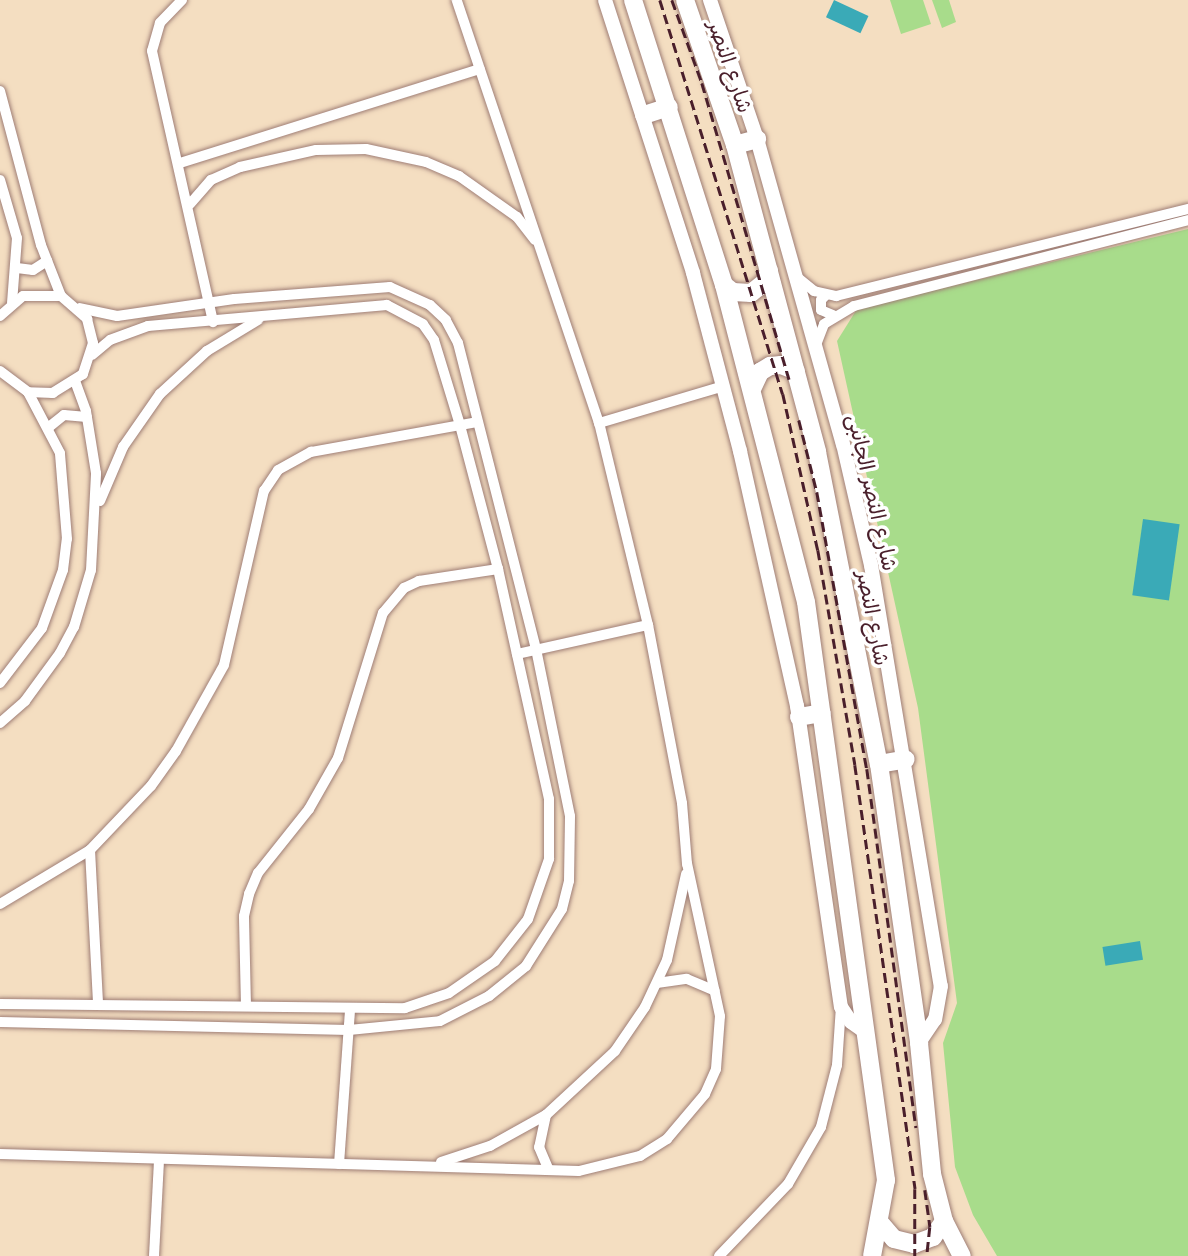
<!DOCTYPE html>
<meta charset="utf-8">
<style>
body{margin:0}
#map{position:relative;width:1188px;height:1256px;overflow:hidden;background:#f4dec1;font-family:"Playpen Sans","Playpen Sans Arabic",sans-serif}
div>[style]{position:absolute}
.green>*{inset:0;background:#a8dc8b}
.water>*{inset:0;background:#3aaab7;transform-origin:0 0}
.roads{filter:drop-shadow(0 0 2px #9f7e76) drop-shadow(0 0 2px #9f7e76)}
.minor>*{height:10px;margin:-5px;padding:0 5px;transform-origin:5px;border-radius:5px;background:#fff}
.tertiary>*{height:14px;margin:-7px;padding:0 7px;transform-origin:7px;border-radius:7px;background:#fff}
.primary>*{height:18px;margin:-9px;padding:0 9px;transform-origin:9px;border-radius:9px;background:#fff}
.rail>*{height:2.5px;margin-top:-1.25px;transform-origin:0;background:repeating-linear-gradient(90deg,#4a1f2b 0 10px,transparent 0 15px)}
span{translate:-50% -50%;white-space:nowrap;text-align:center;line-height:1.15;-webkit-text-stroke:7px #fff;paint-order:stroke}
.street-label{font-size:21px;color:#4a1f2b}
</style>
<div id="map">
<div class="green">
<div style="clip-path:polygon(890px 0,923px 0,931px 24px,901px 34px)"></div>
<div style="clip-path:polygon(932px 0,949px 0,956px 22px,942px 28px)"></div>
<div style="clip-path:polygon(1188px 229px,1188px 1256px,997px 1256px,973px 1215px,955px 1167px,943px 1043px,957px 1003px,918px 708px,837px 341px,857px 309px)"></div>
</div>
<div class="water">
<div style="left:834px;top:0;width:38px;height:19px;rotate:25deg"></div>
<div style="left:1143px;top:519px;width:37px;height:77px;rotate:8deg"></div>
<div style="left:1140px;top:941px;width:19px;height:38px;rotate:81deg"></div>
</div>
<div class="roads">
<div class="minor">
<div style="left:182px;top:0;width:32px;rotate:134deg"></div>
<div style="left:160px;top:23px;width:29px;rotate:106deg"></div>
<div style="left:152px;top:51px;width:278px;rotate:77.3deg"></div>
<div style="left:0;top:91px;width:159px;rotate:75.1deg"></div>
<div style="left:41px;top:245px;width:55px;rotate:68.6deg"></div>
<div style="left:180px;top:163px;width:314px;rotate:-17.4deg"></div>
<div style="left:0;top:180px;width:60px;rotate:73.7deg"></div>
<div style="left:17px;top:238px;width:65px;rotate:94.4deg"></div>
<div style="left:190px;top:204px;width:32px;rotate:-49deg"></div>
<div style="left:211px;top:180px;width:32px;rotate:-24deg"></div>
<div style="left:240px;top:167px;width:78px;rotate:-12.6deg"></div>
<div style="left:316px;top:150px;width:50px;rotate:-1.1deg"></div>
<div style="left:366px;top:149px;width:61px;rotate:12.2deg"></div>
<div style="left:426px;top:162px;width:36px;rotate:23deg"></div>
<div style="left:459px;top:176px;width:71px;rotate:35.3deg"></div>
<div style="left:517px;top:217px;width:29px;rotate:52deg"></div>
<div style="left:17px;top:268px;width:16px;rotate:7deg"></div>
<div style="left:33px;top:270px;width:17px;rotate:-33deg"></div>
<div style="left:798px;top:278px;width:21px;rotate:39deg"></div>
<div style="left:814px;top:291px;width:23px;rotate:13deg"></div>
<div style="left:836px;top:296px;width:363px;rotate:-13.9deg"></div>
<div style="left:826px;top:295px;width:7px;rotate:135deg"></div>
<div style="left:821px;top:300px;width:10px;rotate:90deg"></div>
<div style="left:821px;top:310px;width:13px;rotate:23deg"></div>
<div style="left:0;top:316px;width:30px;rotate:-41deg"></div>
<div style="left:23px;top:296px;width:38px"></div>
<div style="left:61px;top:296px;width:35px;rotate:41deg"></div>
<div style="left:87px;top:319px;width:25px;rotate:76deg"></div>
<div style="left:93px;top:343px;width:33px;rotate:108deg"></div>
<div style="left:83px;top:374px;width:36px;rotate:148deg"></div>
<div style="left:53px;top:393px;width:25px;rotate:-178deg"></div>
<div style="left:28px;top:392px;width:35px;rotate:-143deg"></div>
<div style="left:816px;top:345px;width:22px;rotate:-69deg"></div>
<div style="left:824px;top:324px;width:35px;rotate:-31deg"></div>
<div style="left:854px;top:306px;width:345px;rotate:-14.4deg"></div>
<div style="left:599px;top:423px;width:130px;rotate:-16.5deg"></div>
<div style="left:49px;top:427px;width:19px;rotate:-39deg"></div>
<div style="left:64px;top:415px;width:23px;rotate:5deg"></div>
<div style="left:100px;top:501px;width:59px;rotate:-66.9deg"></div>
<div style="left:123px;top:447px;width:65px;rotate:-55.1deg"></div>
<div style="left:160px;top:394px;width:64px;rotate:-42.5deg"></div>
<div style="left:207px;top:351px;width:60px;rotate:-31.3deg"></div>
<div style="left:517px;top:654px;width:134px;rotate:-12.5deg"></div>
<div style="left:0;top:683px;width:69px;rotate:-52.6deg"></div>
<div style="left:42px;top:628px;width:62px;rotate:-70.1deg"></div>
<div style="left:63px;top:570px;width:31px;rotate:-83deg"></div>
<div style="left:67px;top:539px;width:86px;rotate:-94.7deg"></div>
<div style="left:60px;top:453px;width:69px;rotate:-117.7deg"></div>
<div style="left:0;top:723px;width:33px;rotate:-41deg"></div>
<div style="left:25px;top:701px;width:59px;rotate:-53.9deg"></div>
<div style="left:60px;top:653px;width:30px;rotate:-62deg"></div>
<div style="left:74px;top:627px;width:59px;rotate:-73.4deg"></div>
<div style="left:91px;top:570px;width:97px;rotate:-87deg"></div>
<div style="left:96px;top:473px;width:63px;rotate:-99.2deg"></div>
<div style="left:86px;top:411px;width:32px;rotate:-110deg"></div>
<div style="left:90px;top:850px;width:155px;rotate:87deg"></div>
<div style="left:0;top:904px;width:105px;rotate:-31deg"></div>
<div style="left:90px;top:850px;width:88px;rotate:-46.4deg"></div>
<div style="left:151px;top:786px;width:43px;rotate:-54.5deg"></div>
<div style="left:176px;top:751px;width:98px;rotate:-60.8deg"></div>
<div style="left:224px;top:665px;width:179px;rotate:-77.1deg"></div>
<div style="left:264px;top:491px;width:25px;rotate:-56deg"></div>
<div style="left:278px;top:470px;width:38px;rotate:-29deg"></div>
<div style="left:311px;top:452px;width:169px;rotate:-10.2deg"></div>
<div style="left:657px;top:983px;width:30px;rotate:-8deg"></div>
<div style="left:687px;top:979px;width:30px;rotate:23deg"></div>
<div style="left:0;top:1004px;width:405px;rotate:0.6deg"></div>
<div style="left:405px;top:1008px;width:46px;rotate:-18.8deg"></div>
<div style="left:449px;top:993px;width:56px;rotate:-34.8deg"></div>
<div style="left:495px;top:961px;width:53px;rotate:-51.8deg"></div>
<div style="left:528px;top:919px;width:64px;rotate:-70.7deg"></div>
<div style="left:549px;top:859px;width:60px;rotate:-90deg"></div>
<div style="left:549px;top:799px;width:236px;rotate:-102.5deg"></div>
<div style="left:498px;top:569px;width:149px;rotate:-104.8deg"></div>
<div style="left:460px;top:425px;width:89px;rotate:-107deg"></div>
<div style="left:434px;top:340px;width:19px;rotate:-125deg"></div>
<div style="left:423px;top:324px;width:41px;rotate:-152.2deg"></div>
<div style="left:387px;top:305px;width:240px;rotate:175deg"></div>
<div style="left:148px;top:326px;width:40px;rotate:159.8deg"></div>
<div style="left:110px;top:340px;width:23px;rotate:140deg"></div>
<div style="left:246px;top:1006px;width:90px;rotate:-91.3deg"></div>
<div style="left:244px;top:916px;width:23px;rotate:-77deg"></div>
<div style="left:249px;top:894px;width:23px;rotate:-67deg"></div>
<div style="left:258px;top:873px;width:82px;rotate:-51.4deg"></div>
<div style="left:309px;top:809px;width:59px;rotate:-60.4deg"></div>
<div style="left:338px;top:758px;width:152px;rotate:-72.8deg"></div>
<div style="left:383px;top:613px;width:33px;rotate:-50deg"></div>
<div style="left:404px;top:588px;width:17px;rotate:-25deg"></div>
<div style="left:419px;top:581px;width:80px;rotate:-8.6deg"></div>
<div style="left:0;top:1022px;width:349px;rotate:1.3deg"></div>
<div style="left:349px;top:1030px;width:91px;rotate:-5.6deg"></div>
<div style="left:440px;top:1021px;width:55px;rotate:-27deg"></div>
<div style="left:489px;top:996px;width:48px;rotate:-39deg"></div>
<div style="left:526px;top:966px;width:67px;rotate:-57.7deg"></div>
<div style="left:562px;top:909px;width:29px;rotate:-76deg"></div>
<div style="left:569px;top:881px;width:65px;rotate:-89.1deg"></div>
<div style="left:570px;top:816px;width:170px;rotate:-101.5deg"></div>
<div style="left:536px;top:649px;width:316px;rotate:-104.3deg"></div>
<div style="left:458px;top:343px;width:26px;rotate:-118deg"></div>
<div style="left:446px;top:320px;width:22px;rotate:-137deg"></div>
<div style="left:430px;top:305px;width:44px;rotate:-155.8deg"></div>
<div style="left:390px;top:287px;width:156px;rotate:175.6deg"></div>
<div style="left:234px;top:299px;width:118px;rotate:171.7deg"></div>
<div style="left:117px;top:316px;width:38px;rotate:-168deg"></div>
<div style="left:546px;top:1115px;width:33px;rotate:102deg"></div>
<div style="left:539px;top:1147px;width:25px;rotate:67deg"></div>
<div style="left:0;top:1154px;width:579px;rotate:1.68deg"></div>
<div style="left:579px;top:1171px;width:63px;rotate:-13.8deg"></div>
<div style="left:640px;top:1156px;width:32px;rotate:-32deg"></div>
<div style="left:667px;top:1139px;width:59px;rotate:-49.8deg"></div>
<div style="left:705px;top:1094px;width:27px;rotate:-66deg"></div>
<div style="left:716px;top:1069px;width:53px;rotate:-85.7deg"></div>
<div style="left:720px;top:1016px;width:156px;rotate:-102.2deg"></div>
<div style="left:687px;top:864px;width:61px;rotate:-94.7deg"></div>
<div style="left:682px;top:803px;width:181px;rotate:-100.8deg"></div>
<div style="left:648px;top:625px;width:208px;rotate:-103.6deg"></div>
<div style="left:599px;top:423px;width:446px;rotate:-108.6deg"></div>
<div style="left:441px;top:1162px;width:52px;rotate:-18.1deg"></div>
<div style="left:490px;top:1146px;width:64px;rotate:-29deg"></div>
<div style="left:546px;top:1115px;width:94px;rotate:-42.8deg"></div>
<div style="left:615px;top:1051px;width:53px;rotate:-55.7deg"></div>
<div style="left:645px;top:1007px;width:52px;rotate:-64.9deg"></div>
<div style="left:667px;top:960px;width:88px;rotate:-77.5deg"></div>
<div style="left:339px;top:1164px;width:153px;rotate:-85.9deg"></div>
<div style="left:154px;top:1256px;width:97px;rotate:-87deg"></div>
<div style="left:719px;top:1256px;width:100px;rotate:-46.2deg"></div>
<div style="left:788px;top:1184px;width:66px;rotate:-59.9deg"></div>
<div style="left:821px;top:1127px;width:64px;rotate:-75.5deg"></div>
<div style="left:837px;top:1065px;width:58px;rotate:-86.1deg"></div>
</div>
<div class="tertiary">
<div style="left:605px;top:0;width:287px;rotate:72.1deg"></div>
<div style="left:693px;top:273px;width:184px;rotate:75.2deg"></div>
<div style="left:740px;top:451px;width:261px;rotate:77.4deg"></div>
<div style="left:797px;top:706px;width:304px;rotate:81.7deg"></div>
<div style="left:841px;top:1007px;width:18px;rotate:56deg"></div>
<div style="left:851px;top:1022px;width:19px;rotate:35deg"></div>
<div style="left:710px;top:0;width:147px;rotate:71.3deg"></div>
<div style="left:757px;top:139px;width:317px;rotate:74.3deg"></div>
<div style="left:843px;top:444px;width:124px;rotate:77deg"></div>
<div style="left:871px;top:565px;width:427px;rotate:80.6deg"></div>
<div style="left:941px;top:986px;width:34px;rotate:100deg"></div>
<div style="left:935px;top:1019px;width:29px;rotate:124deg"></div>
</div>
<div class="primary">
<div style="left:633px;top:0;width:299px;rotate:72.3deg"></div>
<div style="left:724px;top:285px;width:327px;rotate:75.5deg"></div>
<div style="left:806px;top:602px;width:584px;rotate:82.12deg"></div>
<div style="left:886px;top:1180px;width:77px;rotate:100.4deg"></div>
<div style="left:685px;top:0;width:153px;rotate:71deg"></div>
<div style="left:735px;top:145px;width:318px;rotate:75deg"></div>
<div style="left:817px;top:452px;width:318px;rotate:78.8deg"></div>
<div style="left:879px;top:764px;width:282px;rotate:81.8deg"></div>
<div style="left:919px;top:1043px;width:132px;rotate:84.3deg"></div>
<div style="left:932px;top:1174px;width:49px;rotate:75.7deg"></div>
<div style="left:944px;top:1221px;width:39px;rotate:63deg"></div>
<div style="left:644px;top:115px;width:26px;rotate:-18deg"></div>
<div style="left:735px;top:145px;width:23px;rotate:-15deg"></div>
<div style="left:724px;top:285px;width:11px;rotate:38deg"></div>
<div style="left:733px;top:292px;width:18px;rotate:3deg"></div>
<div style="left:751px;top:293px;width:18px;rotate:-38deg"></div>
<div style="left:765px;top:282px;width:12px;rotate:-70deg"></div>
<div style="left:753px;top:387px;width:17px;rotate:-65deg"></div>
<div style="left:760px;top:372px;width:12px;rotate:-31deg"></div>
<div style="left:770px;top:366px;width:11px;rotate:-5deg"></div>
<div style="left:781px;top:365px;width:16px;rotate:22deg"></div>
<div style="left:799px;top:717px;width:23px;rotate:-10deg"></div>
<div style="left:879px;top:764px;width:27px;rotate:-10deg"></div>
<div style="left:881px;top:1224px;width:20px;rotate:49deg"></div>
<div style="left:894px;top:1239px;width:21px;rotate:14deg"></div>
<div style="left:914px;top:1244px;width:20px;rotate:-20deg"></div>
<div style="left:933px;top:1237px;width:19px;rotate:-55deg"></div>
</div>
</div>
<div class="rail">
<div style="left:660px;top:0;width:413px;rotate:72.7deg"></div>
<div style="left:783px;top:394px;width:160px;rotate:77.4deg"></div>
<div style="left:818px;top:550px;width:218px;rotate:80.2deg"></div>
<div style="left:855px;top:765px;width:428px;rotate:81.9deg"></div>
<div style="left:915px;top:1189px;width:67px;rotate:90deg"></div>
<div style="left:672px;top:0;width:88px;rotate:70.1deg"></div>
<div style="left:702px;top:83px;width:309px;rotate:73.6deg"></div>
<div style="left:799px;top:420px;width:74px;rotate:76deg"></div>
<div style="left:817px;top:492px;width:281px;rotate:79.8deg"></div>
<div style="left:867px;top:769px;width:362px;rotate:82.2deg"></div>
<div style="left:925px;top:1190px;width:37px;rotate:82deg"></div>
<div style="left:930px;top:1227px;width:29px;rotate:96deg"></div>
</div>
<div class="street-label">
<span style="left:732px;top:66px;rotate:71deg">شارع النصر</span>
<span style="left:874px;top:492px;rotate:77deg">شارع النصر الجانبى</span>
<span style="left:875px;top:618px;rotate:79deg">شارع النصر</span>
</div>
</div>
